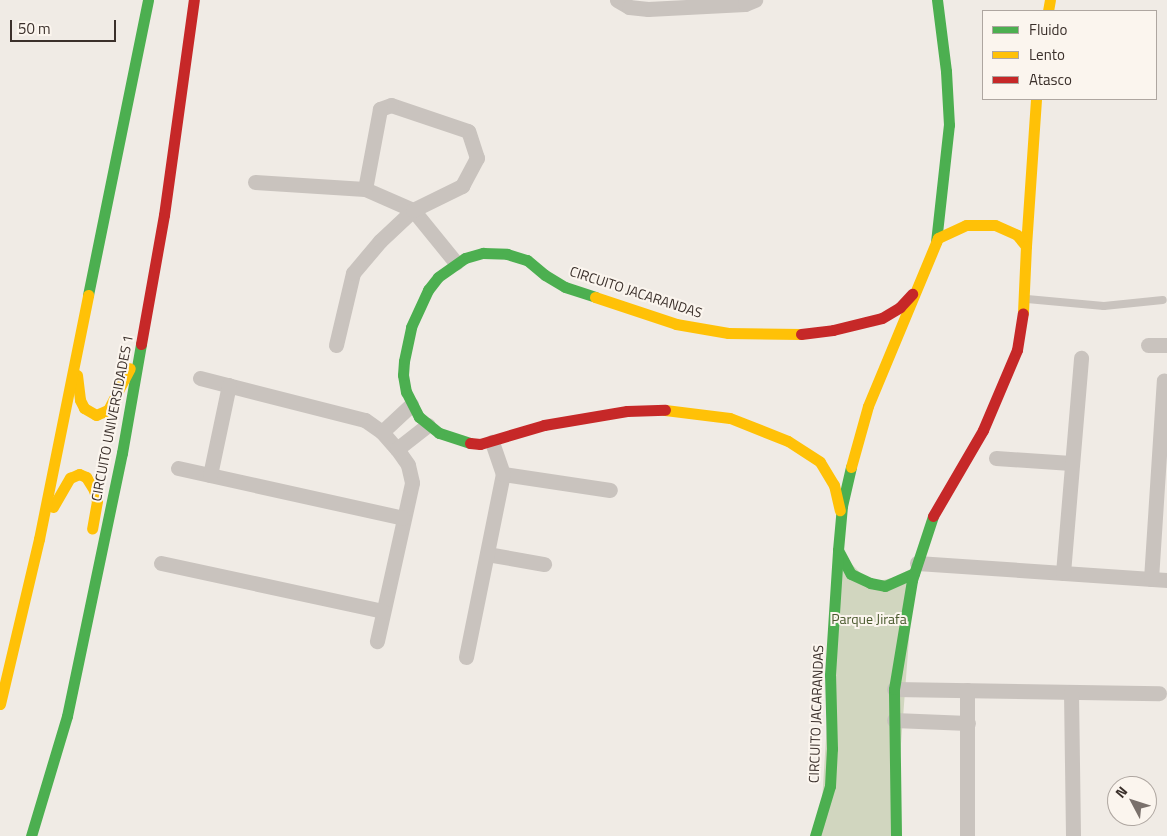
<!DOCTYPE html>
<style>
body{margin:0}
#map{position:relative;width:1167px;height:836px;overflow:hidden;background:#f0ebe5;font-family:"Titillium Web",sans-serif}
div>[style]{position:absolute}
.green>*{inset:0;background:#d1d6bf}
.lane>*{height:8px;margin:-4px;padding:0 4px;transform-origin:4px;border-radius:4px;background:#c9c3be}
.street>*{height:15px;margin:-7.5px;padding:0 7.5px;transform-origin:7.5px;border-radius:7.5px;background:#c9c3be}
.fast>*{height:11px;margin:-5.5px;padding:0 5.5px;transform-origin:5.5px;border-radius:5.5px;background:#4caf50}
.slow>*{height:11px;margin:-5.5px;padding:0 5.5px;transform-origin:5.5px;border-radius:5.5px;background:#ffc107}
.jam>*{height:11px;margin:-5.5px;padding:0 5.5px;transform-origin:5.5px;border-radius:5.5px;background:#c62828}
span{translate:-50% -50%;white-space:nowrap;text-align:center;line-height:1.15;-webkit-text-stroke:4px #fbf5ee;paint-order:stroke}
.street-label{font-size:14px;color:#3b302b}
.park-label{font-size:14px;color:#4a5a2e}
.legend{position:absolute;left:982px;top:10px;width:175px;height:90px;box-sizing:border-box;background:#fbf5ee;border:1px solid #aea6a0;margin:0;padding:6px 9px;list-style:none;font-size:15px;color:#3b302b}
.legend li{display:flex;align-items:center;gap:10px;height:25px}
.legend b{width:25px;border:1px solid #aea6a0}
.north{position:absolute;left:1107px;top:776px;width:50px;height:50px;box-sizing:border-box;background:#fbf5ee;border:1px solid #aea6a0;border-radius:50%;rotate:310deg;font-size:14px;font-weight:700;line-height:20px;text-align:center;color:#3b302b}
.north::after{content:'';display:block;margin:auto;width:18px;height:22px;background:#7a716c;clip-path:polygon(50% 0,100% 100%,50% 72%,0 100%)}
.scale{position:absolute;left:10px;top:20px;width:106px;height:22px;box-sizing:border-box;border:2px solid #3b302b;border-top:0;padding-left:6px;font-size:15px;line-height:18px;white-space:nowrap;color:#3b302b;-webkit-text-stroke:4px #fbf5ee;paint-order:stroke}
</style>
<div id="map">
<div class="green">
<div style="clip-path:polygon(838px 550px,870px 583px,914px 573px,894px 836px,814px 836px,821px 817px)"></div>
</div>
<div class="lane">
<div style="left:1027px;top:299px;width:77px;rotate:5.2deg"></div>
<div style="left:1104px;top:306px;width:59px;rotate:-5.8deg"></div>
</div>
<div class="street">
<div style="left:617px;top:0;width:14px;rotate:30deg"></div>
<div style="left:629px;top:7px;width:19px;rotate:6deg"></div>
<div style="left:648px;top:9px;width:97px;rotate:-3deg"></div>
<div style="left:745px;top:4px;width:11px;rotate:-22deg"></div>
<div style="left:255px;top:182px;width:110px;rotate:3.6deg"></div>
<div style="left:365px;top:189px;width:52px;rotate:23.6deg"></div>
<div style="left:413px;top:210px;width:68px;rotate:50.9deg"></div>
<div style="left:336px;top:345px;width:74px;rotate:-76.7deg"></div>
<div style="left:353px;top:273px;width:42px;rotate:-49.8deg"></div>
<div style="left:380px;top:241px;width:45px;rotate:-43.2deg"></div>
<div style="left:413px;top:210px;width:55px;rotate:-26.1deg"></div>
<div style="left:462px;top:186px;width:32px;rotate:-62deg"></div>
<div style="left:477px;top:158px;width:28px;rotate:-108deg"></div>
<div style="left:468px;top:131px;width:81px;rotate:-161.3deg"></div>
<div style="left:391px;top:105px;width:12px;rotate:160deg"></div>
<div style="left:380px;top:109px;width:81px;rotate:100.6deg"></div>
<div style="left:1148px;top:345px;width:19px"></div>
<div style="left:200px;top:378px;width:170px;rotate:14.3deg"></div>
<div style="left:365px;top:420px;width:21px;rotate:35deg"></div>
<div style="left:382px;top:432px;width:23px;rotate:49deg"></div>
<div style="left:397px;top:449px;width:19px;rotate:55deg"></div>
<div style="left:408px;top:465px;width:18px;rotate:77deg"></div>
<div style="left:412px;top:483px;width:162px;rotate:102.5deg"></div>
<div style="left:382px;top:432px;width:40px;rotate:-43deg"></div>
<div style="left:397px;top:449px;width:39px;rotate:-38deg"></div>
<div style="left:996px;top:458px;width:75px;rotate:3.8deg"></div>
<div style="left:178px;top:468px;width:230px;rotate:12.5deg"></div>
<div style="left:503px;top:474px;width:108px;rotate:8.5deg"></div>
<div style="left:210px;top:475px;width:92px;rotate:-78.1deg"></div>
<div style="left:487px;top:554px;width:58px;rotate:10deg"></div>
<div style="left:161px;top:563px;width:227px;rotate:12.2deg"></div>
<div style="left:917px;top:563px;width:251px;rotate:3.9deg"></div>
<div style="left:1063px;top:573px;width:216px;rotate:-85.2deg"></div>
<div style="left:1151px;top:579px;width:199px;rotate:-86.3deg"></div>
<div style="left:466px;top:657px;width:187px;rotate:-78.6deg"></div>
<div style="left:503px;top:474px;width:34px;rotate:-109deg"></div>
<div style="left:894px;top:689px;width:265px;rotate:0.9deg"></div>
<div style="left:1071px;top:692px;width:144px;rotate:89.2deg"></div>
<div style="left:894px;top:720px;width:74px;rotate:2.3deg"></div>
<div style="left:967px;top:836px;width:146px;rotate:-90deg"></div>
</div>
<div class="fast">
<div style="left:936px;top:242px;width:118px;rotate:-83.7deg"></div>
<div style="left:949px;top:125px;width:54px;rotate:-93.2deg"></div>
<div style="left:946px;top:71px;width:72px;rotate:-97.2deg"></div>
<div style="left:88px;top:295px;width:301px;rotate:-78.5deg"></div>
<div style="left:470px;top:443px;width:33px;rotate:-162deg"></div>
<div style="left:439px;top:433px;width:26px;rotate:-141deg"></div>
<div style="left:419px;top:417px;width:28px;rotate:-117deg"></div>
<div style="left:406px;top:392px;width:17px;rotate:-100deg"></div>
<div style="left:403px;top:375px;width:14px;rotate:-86deg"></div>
<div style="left:404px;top:361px;width:35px;rotate:-78deg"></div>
<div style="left:411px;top:327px;width:41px;rotate:-65.3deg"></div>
<div style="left:428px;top:290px;width:16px;rotate:-52deg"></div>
<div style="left:438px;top:277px;width:33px;rotate:-35deg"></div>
<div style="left:465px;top:258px;width:19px;rotate:-16deg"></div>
<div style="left:483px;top:253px;width:24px;rotate:2deg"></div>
<div style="left:507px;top:254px;width:21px;rotate:17deg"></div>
<div style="left:527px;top:260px;width:23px;rotate:40deg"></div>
<div style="left:545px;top:275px;width:23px;rotate:31deg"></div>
<div style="left:565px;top:287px;width:32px;rotate:18deg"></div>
<div style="left:838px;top:550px;width:27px;rotate:62deg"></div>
<div style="left:851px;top:574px;width:21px;rotate:25deg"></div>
<div style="left:870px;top:583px;width:15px;rotate:11deg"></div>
<div style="left:885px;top:586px;width:32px;rotate:-24deg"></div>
<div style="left:31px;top:836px;width:125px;rotate:-73.3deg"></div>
<div style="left:67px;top:716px;width:269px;rotate:-78.2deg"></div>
<div style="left:122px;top:453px;width:111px;rotate:-80.1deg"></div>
<div style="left:815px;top:836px;width:52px;rotate:-73.3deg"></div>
<div style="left:830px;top:786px;width:37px;rotate:-87deg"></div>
<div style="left:832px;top:749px;width:74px;rotate:-91.5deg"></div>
<div style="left:830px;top:675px;width:125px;rotate:-86.3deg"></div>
<div style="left:838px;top:550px;width:44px;rotate:-84.8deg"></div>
<div style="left:842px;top:506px;width:40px;rotate:-77deg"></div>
<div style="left:896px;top:836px;width:147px;rotate:-90.8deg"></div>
<div style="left:894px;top:689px;width:110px;rotate:-80.6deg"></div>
<div style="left:912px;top:580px;width:67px;rotate:-71.8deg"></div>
</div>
<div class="slow">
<div style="left:1048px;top:11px;width:11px;rotate:-80deg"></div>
<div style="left:1026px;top:246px;width:147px;rotate:-86.1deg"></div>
<div style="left:595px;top:297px;width:85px;rotate:18.4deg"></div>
<div style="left:676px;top:324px;width:53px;rotate:9.8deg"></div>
<div style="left:728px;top:333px;width:73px;rotate:0.8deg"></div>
<div style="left:77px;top:375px;width:25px;rotate:83deg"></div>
<div style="left:80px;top:400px;width:9px;rotate:63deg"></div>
<div style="left:84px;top:408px;width:14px;rotate:30deg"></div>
<div style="left:96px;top:415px;width:13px;rotate:-23deg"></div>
<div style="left:108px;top:410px;width:47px;rotate:-62.4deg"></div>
<div style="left:665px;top:410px;width:65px;rotate:7deg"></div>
<div style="left:730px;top:418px;width:62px;rotate:21.6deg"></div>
<div style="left:788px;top:441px;width:38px;rotate:33deg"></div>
<div style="left:820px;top:462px;width:27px;rotate:59deg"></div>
<div style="left:834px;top:485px;width:26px;rotate:77deg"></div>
<div style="left:851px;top:467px;width:63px;rotate:-74.4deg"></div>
<div style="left:868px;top:406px;width:182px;rotate:-67.4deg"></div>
<div style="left:938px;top:238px;width:31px;rotate:-25deg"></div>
<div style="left:966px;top:225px;width:29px"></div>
<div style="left:995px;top:225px;width:24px;rotate:24deg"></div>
<div style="left:1017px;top:235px;width:14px;rotate:51deg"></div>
<div style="left:1026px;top:246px;width:67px;rotate:92.6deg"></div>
<div style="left:53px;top:507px;width:34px;rotate:-60deg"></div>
<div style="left:70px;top:478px;width:10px;rotate:-24deg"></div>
<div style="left:79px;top:474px;width:8px;rotate:23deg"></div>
<div style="left:86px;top:477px;width:15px;rotate:58deg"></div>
<div style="left:94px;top:490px;width:11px;rotate:75deg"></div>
<div style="left:97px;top:501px;width:28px;rotate:100deg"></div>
<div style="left:0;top:704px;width:170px;rotate:-76.7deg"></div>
<div style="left:39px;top:539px;width:249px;rotate:-78.6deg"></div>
</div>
<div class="jam">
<div style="left:801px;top:334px;width:32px;rotate:-7deg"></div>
<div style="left:833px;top:330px;width:50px;rotate:-13.8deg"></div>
<div style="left:882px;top:318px;width:21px;rotate:-31deg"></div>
<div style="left:900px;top:307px;width:18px;rotate:-47deg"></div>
<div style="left:141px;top:344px;width:131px;rotate:-79.9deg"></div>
<div style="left:164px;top:215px;width:217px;rotate:-82.1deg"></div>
<div style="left:470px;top:443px;width:10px;rotate:6deg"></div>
<div style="left:480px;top:444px;width:67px;rotate:-16.5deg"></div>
<div style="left:544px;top:425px;width:84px;rotate:-9.6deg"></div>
<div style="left:627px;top:411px;width:38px;rotate:-2deg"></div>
<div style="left:933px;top:516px;width:99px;rotate:-59.8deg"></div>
<div style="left:983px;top:430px;width:87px;rotate:-67deg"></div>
<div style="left:1017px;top:350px;width:37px;rotate:-81deg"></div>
</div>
<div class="street-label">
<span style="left:636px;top:292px;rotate:18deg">CIRCUITO JACARANDAS</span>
<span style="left:112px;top:418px;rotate:-79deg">CIRCUITO UNIVERSIDADES 1</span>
<span style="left:816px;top:714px;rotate:-88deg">CIRCUITO JACARANDAS</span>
</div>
<div class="park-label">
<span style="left:869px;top:619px">Parque Jirafa</span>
</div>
<ul class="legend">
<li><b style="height:6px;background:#4caf50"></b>Fluido</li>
<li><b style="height:6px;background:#ffc107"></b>Lento</li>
<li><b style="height:6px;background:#c62828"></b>Atasco</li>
</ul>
<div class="north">N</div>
<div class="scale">50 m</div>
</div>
